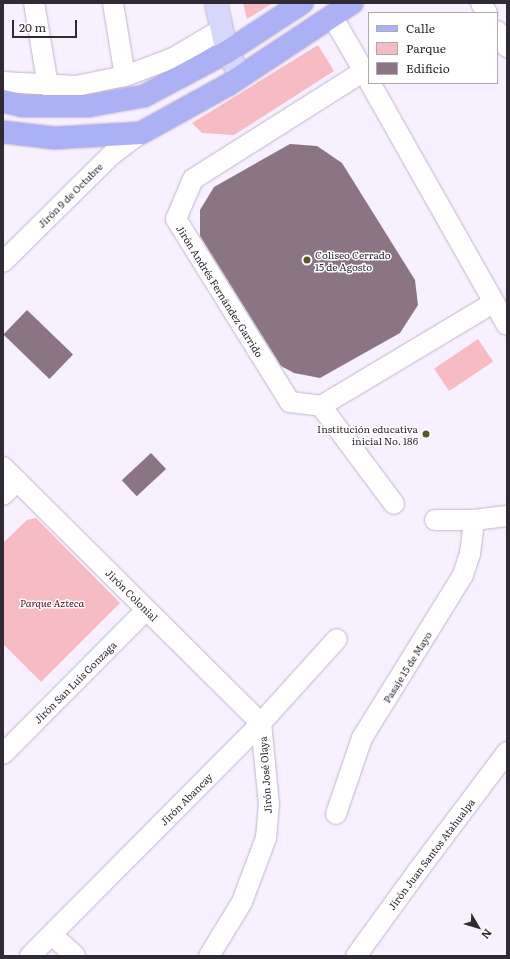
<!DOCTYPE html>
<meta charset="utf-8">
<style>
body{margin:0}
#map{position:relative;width:510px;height:959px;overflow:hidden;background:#f7f0ff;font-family:Literata,serif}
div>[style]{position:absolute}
.green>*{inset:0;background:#f7bbc4;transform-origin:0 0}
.building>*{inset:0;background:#8b7584;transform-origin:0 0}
.roads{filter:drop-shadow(0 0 1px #c1b5cc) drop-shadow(0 0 1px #c1b5cc)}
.minor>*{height:20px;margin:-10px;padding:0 10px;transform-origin:10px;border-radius:10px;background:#fff}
.secondary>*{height:22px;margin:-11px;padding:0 11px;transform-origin:11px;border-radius:11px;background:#d6d7fa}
.primary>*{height:22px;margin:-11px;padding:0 11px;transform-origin:11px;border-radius:11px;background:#acb0f5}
.dots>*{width:11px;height:11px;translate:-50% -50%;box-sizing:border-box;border:2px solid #fff;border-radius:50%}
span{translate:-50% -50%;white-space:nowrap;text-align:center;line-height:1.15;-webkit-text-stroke:3px #fff;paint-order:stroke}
.street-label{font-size:10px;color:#2f2a33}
.poi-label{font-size:10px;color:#2f2a33}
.left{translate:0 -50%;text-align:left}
.right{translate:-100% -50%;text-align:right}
.park-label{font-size:10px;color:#580321;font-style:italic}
.frame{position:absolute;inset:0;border:4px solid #2f2a33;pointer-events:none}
.legend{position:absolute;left:368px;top:12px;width:130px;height:72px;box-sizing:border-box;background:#fff;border:1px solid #acaaad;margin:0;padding:5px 7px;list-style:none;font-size:12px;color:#2f2a33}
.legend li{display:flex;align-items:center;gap:8px;height:20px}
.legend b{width:20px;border:1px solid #acaaad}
.north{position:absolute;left:458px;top:907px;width:40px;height:40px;-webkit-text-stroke:3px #fff;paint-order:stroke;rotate:128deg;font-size:11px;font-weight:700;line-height:16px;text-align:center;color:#2f2a33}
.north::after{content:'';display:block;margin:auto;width:14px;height:18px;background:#2f2a33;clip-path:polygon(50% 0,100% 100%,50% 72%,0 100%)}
.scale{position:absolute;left:12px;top:20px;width:65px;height:18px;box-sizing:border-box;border:2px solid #2f2a33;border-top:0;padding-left:5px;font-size:12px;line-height:14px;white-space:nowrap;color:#2f2a33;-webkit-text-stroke:3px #fff;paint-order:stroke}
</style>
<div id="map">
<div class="green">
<div style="clip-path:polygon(243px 3px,273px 3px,247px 19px)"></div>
<div style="clip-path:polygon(318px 45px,334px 71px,234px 135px,202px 133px,192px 123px)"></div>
<div style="left:478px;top:339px;width:27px;height:53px;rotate:56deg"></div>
<div style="clip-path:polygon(36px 518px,120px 603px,41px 682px,3px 644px,3px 543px,27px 520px)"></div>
</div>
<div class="building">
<div style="clip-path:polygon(290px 144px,317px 146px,342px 163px,415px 280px,418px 305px,400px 333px,320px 378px,294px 373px,281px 366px,200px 236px,200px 210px,214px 187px)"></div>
<div style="left:27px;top:310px;width:64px;height:34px;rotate:44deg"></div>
<div style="left:151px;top:453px;width:22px;height:40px;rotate:47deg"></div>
</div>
<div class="roads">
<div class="minor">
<div style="left:34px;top:3px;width:84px;rotate:80.4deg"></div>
<div style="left:113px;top:3px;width:74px;rotate:80.7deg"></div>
<div style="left:481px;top:3px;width:12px;rotate:59deg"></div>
<div style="left:332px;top:16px;width:74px;rotate:60deg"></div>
<div style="left:497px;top:31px;width:19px;rotate:58deg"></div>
<div style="left:364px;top:71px;width:202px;rotate:147.7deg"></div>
<div style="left:193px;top:179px;width:43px;rotate:113deg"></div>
<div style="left:176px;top:219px;width:216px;rotate:58.1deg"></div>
<div style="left:290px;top:402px;width:31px;rotate:7deg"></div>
<div style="left:321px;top:406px;width:200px;rotate:-30.9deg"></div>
<div style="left:3px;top:82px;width:73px;rotate:3.1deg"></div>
<div style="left:76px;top:86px;width:50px;rotate:-11.5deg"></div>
<div style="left:125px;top:76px;width:51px;rotate:-20.6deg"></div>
<div style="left:173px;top:58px;width:57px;rotate:-30.6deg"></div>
<div style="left:370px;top:83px;width:278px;rotate:60.5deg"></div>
<div style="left:3px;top:262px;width:151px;rotate:-44.7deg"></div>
<div style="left:110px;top:156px;width:39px;rotate:-37deg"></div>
<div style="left:321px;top:406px;width:122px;rotate:53.3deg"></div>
<div style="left:3px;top:467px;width:363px;rotate:44.8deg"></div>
<div style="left:261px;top:723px;width:81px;rotate:84.4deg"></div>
<div style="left:269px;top:804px;width:34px;rotate:95deg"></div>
<div style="left:266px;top:838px;width:68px;rotate:110.6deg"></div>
<div style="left:242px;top:902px;width:63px;rotate:121.4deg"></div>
<div style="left:3px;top:495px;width:20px;rotate:-45deg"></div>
<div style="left:435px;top:520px;width:39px"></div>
<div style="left:474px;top:520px;width:33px;rotate:-7deg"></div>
<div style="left:3px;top:754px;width:203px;rotate:-45.2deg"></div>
<div style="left:336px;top:814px;width:80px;rotate:-71.1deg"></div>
<div style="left:362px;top:738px;width:192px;rotate:-58.2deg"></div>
<div style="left:463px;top:575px;width:22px;rotate:-72deg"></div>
<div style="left:470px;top:554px;width:34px;rotate:-83deg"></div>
<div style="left:52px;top:935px;width:31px;rotate:42deg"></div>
<div style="left:30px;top:956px;width:328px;rotate:-45.2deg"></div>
<div style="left:261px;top:723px;width:113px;rotate:-47.9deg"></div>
<div style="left:356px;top:956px;width:104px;rotate:-54deg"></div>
<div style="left:417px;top:872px;width:150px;rotate:-53.1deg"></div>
</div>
<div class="secondary">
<div style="left:216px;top:3px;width:50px;rotate:77.3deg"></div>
<div style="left:227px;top:52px;width:28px;rotate:60deg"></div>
</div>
<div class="primary">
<div style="left:3px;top:101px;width:21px;rotate:14deg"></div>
<div style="left:23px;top:106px;width:65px"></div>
<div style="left:88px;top:106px;width:57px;rotate:-10.1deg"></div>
<div style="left:144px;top:96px;width:94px;rotate:-27.9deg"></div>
<div style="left:227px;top:52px;width:90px;rotate:-33.2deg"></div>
<div style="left:3px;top:132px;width:52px;rotate:6.6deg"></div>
<div style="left:55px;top:138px;width:86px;rotate:-3.3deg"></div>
<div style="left:141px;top:133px;width:99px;rotate:-28.9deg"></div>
<div style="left:228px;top:85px;width:149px;rotate:-33.5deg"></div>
</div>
</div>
<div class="dots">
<div style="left:307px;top:260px;background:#5f5723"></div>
<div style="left:426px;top:434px;background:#5f5723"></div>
</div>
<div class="street-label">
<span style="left:70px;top:195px;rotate:-45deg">Jirón 9 de Octubre</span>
<span style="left:220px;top:291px;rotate:58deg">Jirón Andrés Fernández Garrido</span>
<span style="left:132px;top:595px;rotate:45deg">Jirón Colonial</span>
<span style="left:407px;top:667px;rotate:-58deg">Pasaje 15 de Mayo</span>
<span style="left:75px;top:682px;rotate:-45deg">Jirón San Luis Gonzaga</span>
<span style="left:265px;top:775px;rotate:-94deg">Jirón José Olaya</span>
<span style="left:186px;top:799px;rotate:-45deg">Jirón Abancay</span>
<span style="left:431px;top:854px;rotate:-53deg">Jirón Juan Santos Atahualpa</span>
</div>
<div class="poi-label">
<span class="left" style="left:315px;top:260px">Coliseo Cerrado<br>15 de Agosto</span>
<span class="right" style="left:418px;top:434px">Institución educativa<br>inicial No. 186</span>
</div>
<div class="park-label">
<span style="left:52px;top:603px">Parque Azteca</span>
</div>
<div class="frame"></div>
<ul class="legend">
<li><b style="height:5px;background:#acb0f5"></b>Calle</li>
<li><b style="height:11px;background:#f7bbc4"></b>Parque</li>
<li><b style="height:11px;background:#8b7584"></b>Edificio</li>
</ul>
<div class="north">N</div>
<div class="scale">20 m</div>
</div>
